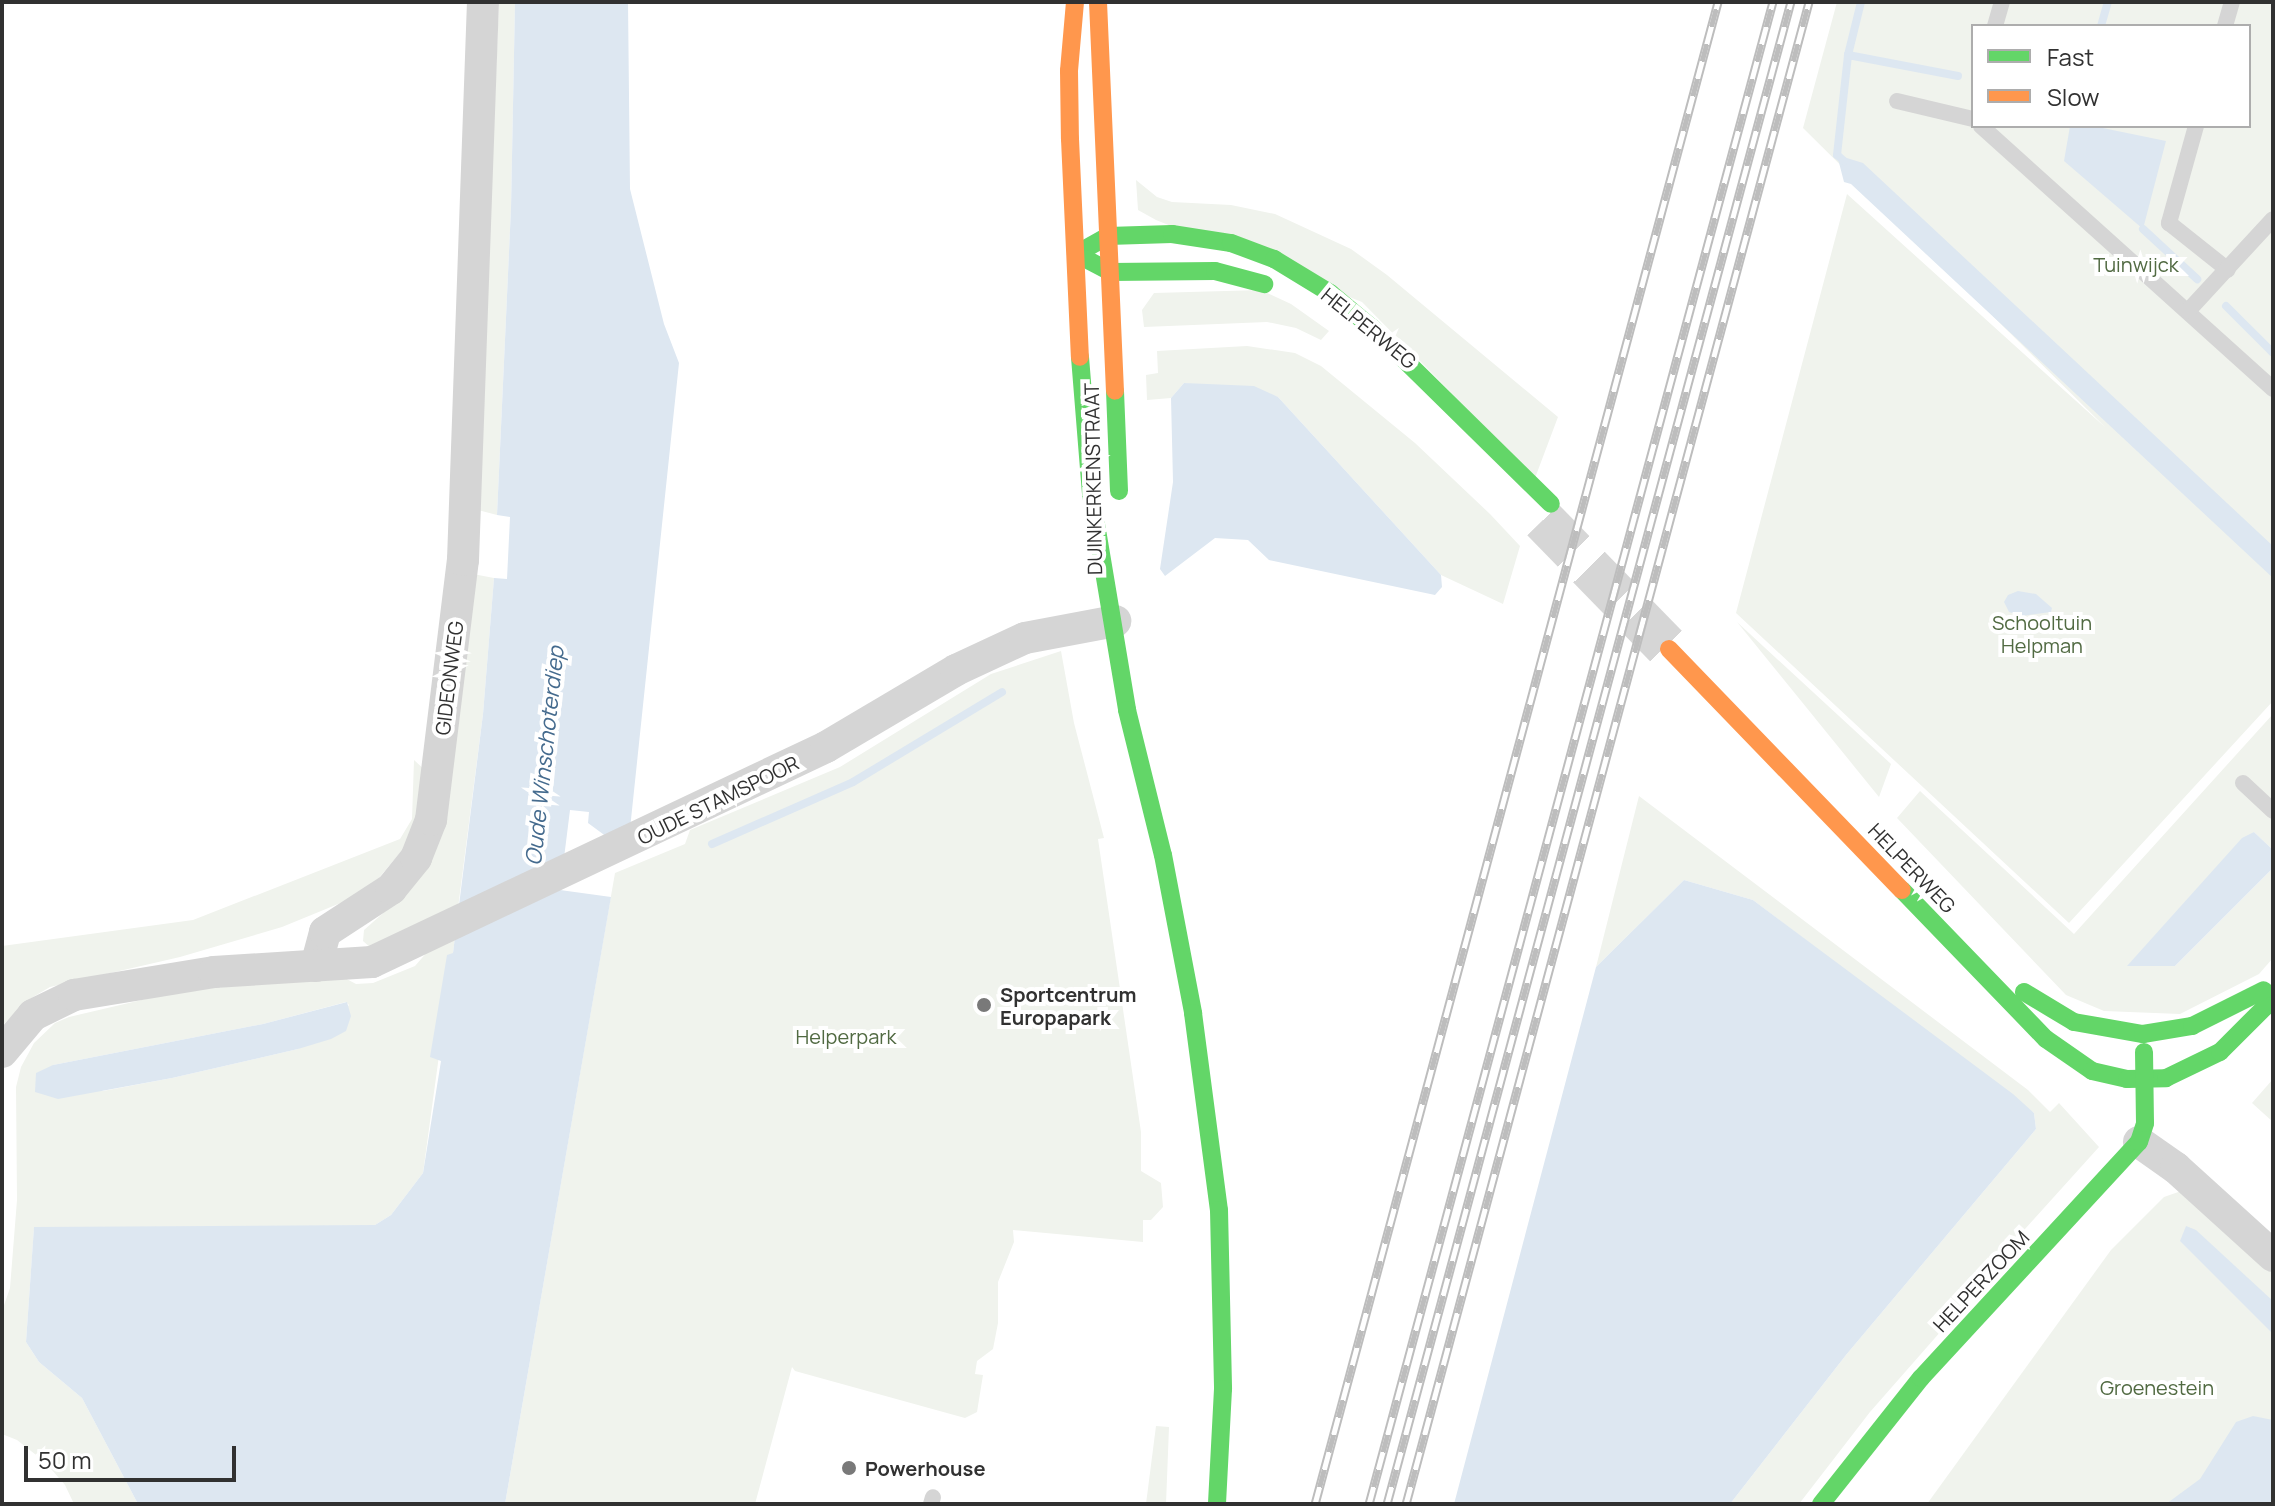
<!DOCTYPE html>
<style>
body{margin:0}
#map{position:relative;width:2275px;height:1506px;overflow:hidden;background:#fff;font-family:Manrope,sans-serif}
div>[style]{position:absolute}
.green>*{inset:0;background:#f0f3ed}
.water>*{inset:0;background:#dde7f1}
.stream>*{height:8px;margin:-4px;padding:0 4px;transform-origin:4px;border-radius:4px;background:#dde7f1}
.secondary-tunnel>*{height:44px;margin-top:-22px;transform-origin:0;background:repeating-linear-gradient(90deg,#d6d6d6 0 44px,transparent 0 66px)}
.lane>*{height:16px;margin:-8px;padding:0 8px;transform-origin:8px;border-radius:8px;background:#d5d5d5}
.street>*{height:32px;margin:-16px;padding:0 16px;transform-origin:16px;border-radius:16px;background:#d5d5d5}
.fast>*{height:18px;margin:-9px;padding:0 9px;transform-origin:9px;border-radius:9px;background:#63d668}
.slow>*{height:18px;margin:-9px;padding:0 9px;transform-origin:9px;border-radius:9px;background:#ff974d}
.rail>*{height:9px;margin-top:-4.5px;transform-origin:0;background:repeating-linear-gradient(90deg,#fff 0 18px,#bdbdbd 0 36px);box-sizing:border-box;border-block:2px solid #bdbdbd}
.dots>*{width:22px;height:22px;translate:-50% -50%;box-sizing:border-box;border:4px solid #fff;border-radius:50%}
span{translate:-50% -50%;white-space:nowrap;text-align:center;line-height:1.15;-webkit-text-stroke:8px #fff;paint-order:stroke}
.park-label{font-size:20px;color:#516a42}
.street-label{font-size:20px;color:#313131}
.poi-label{font-size:20px;color:#313131;font-weight:700}
.left{translate:0 -50%;text-align:left}
.water-label{font-size:22px;color:#456b8e;font-style:italic}
.frame{position:absolute;inset:0;border:4px solid #313131;pointer-events:none}
.legend{position:absolute;left:1971px;top:24px;width:280px;height:104px;box-sizing:border-box;background:#fff;border:2px solid #adadad;margin:0;padding:10px 14px;list-style:none;font-size:24px;color:#313131}
.legend li{display:flex;align-items:center;gap:16px;height:40px}
.legend b{width:40px;border:2px solid #adadad}
.scale{position:absolute;left:24px;top:1446px;width:212px;height:36px;box-sizing:border-box;border:4px solid #313131;border-top:0;padding-left:10px;font-size:24px;line-height:28px;white-space:nowrap;color:#313131;-webkit-text-stroke:6px #fff;paint-order:stroke}
</style>
<div id="map">
<div class="green">
<div style="clip-path:polygon(499px 2px,515px 2px,511px 208px,497px 515px,478px 510px)"></div>
<div style="clip-path:polygon(evenodd,1837px 2px,2273px 2px,2273px 701px,2069px 923px,1736px 613px,1847px 194px,2106px 428px,1803px 128px,1837px 2px,1973px 26px,2249px 26px,2249px 126px,1973px 126px,1973px 26px)"></div>
<div style="clip-path:polygon(1136px 180px,1157px 197px,1172px 202px,1231px 205px,1275px 214px,1351px 249px,1387px 275px,1558px 417px,1535px 478px,1362px 302px,1156px 220px,1138px 210px)"></div>
<div style="clip-path:polygon(1261px 290px,1291px 304px,1329px 331px,1321px 340px,1296px 328px,1267px 322px,1144px 327px,1142px 310px,1154px 293px)"></div>
<div style="clip-path:polygon(1247px 346px,1295px 353px,1321px 366px,1415px 443px,1490px 514px,1520px 546px,1503px 604px,1441px 575px,1278px 397px,1184px 383px,1171px 398px,1147px 400px,1146px 375px,1158px 373px,1157px 351px)"></div>
<div style="clip-path:polygon(473px 574px,494px 578px,483px 714px,458px 908px,372px 949px,363px 941px,364px 930px,407px 892px)"></div>
<div style="clip-path:polygon(1737px 622px,1891px 764px,1879px 797px)"></div>
<div style="clip-path:polygon(1061px 651px,1074px 723px,1104px 838px,1098px 839px,1141px 1132px,1141px 1171px,1161px 1183px,1163px 1207px,1151px 1220px,1143px 1220px,1143px 1242px,1013px 1230px,1014px 1242px,998px 1282px,998px 1323px,993px 1349px,977px 1361px,975px 1374px,983px 1375px,977px 1412px,965px 1418px,795px 1371px,792px 1367px,755px 1504px,505px 1504px,615px 873px,685px 844px,690px 830px,840px 767px,991px 674px)"></div>
<div style="clip-path:polygon(2273px 714px,2273px 850px,2254px 832px,2128px 966px,2175px 966px,2273px 868px,2273px 958px,2259px 974px,2180px 1014px,2104px 1011px,2066px 995px,1897px 818px,1920px 791px,2074px 934px)"></div>
<div style="clip-path:polygon(414px 760px,427px 772px,419px 830px,378px 879px,343px 902px,282px 927px,180px 957px,50px 987px,28px 1000px,2px 1026px,2px 946px,193px 920px,400px 839px,412px 819px)"></div>
<div style="clip-path:polygon(1639px 796px,2028px 1090px,2050px 1112px,2059px 1103px,2099px 1147px,1998px 1259px,1949px 1322px,1870px 1412px,1799px 1504px,1730px 1504px,1846px 1355px,2036px 1129px,2034px 1113px,1753px 900px,1684px 880px,1596px 967px)"></div>
<div style="clip-path:polygon(evenodd,455px 938px,423px 1173px,391px 1215px,375px 1225px,352px 1228px,34px 1228px,26px 1342px,39px 1362px,82px 1398px,138px 1504px,74px 1504px,65px 1485px,45px 1462px,17px 1440px,2px 1434px,2px 1311px,10px 1288px,17px 1200px,16px 1087px,21px 1067px,34px 1043px,55px 1023px,69px 1017px,180px 991px,341px 976px,356px 984px,373px 983px,415px 966px,428px 951px,455px 938px,346px 1002px,349px 1005px,298px 1049px,172px 1078px,103px 1091px,53px 1065px,263px 1024px,346px 1002px)"></div>
<div style="clip-path:polygon(2273px 1079px,2273px 1122px,2252px 1103px)"></div>
<div style="clip-path:polygon(2184px 1190px,2273px 1272px,2273px 1504px,1927px 1504px,2111px 1250px,2164px 1197px)"></div>
<div style="clip-path:polygon(1156px 1426px,1169px 1427px,1166px 1504px,1146px 1504px)"></div>
</div>
<div class="water">
<div style="clip-path:polygon(515px 2px,628px 2px,630px 189px,664px 324px,679px 363px,630px 829px,607px 837px,588px 823px,589px 812px,570px 810px,560px 890px,611px 897px,505px 1504px,138px 1504px,82px 1398px,39px 1362px,26px 1342px,34px 1227px,375px 1225px,391px 1215px,423px 1173px,441px 1061px,430px 1057px,447px 955px,453px 953px,483px 714px,494px 578px,507px 579px,510px 517px,497px 515px,511px 208px)"></div>
<div style="clip-path:polygon(2070px 126px,2093px 126px,2166px 141px,2143px 229px,2064px 161px)"></div>
<div style="clip-path:polygon(1837px 155px,1863px 163px,2273px 546px,2273px 578px,1851px 184px,1844px 182px)"></div>
<div style="clip-path:polygon(1184px 383px,1254px 386px,1278px 397px,1441px 575px,1442px 587px,1435px 595px,1269px 560px,1248px 540px,1215px 538px,1165px 576px,1160px 569px,1173px 482px,1171px 398px)"></div>
<div style="clip-path:polygon(2018px 591px,2036px 594px,2052px 608px,2051px 612px,2022px 616px,2009px 612px,2004px 602px,2008px 595px)"></div>
<div style="clip-path:polygon(2254px 832px,2273px 850px,2273px 868px,2175px 966px,2127px 966px,2242px 838px)"></div>
<div style="clip-path:polygon(1684px 880px,1753px 900px,2013px 1094px,2034px 1113px,2036px 1129px,1846px 1355px,1730px 1504px,1454px 1504px,1596px 967px)"></div>
<div style="clip-path:polygon(347px 1002px,351px 1016px,346px 1031px,331px 1039px,298px 1049px,172px 1078px,58px 1099px,35px 1092px,36px 1073px,53px 1065px,263px 1024px)"></div>
<div style="clip-path:polygon(2186px 1226px,2196px 1230px,2273px 1301px,2273px 1334px,2180px 1241px)"></div>
<div style="clip-path:polygon(2253px 1416px,2273px 1420px,2273px 1504px,2166px 1504px,2200px 1479px,2236px 1422px)"></div>
</div>
<div class="stream">
<div style="left:2101px;top:26px;width:25px;rotate:-74deg"></div>
<div style="left:1848px;top:55px;width:112px;rotate:10.8deg"></div>
<div style="left:1844px;top:161px;width:9px;rotate:-139deg"></div>
<div style="left:1837px;top:155px;width:101px;rotate:-83.7deg"></div>
<div style="left:1848px;top:55px;width:55px;rotate:-76.2deg"></div>
<div style="left:2143px;top:229px;width:74px;rotate:42.8deg"></div>
<div style="left:2226px;top:306px;width:66px;rotate:45deg"></div>
<div style="left:712px;top:844px;width:154px;rotate:-23.7deg"></div>
<div style="left:853px;top:782px;width:174px;rotate:-31.1deg"></div>
</div>
<div class="secondary-tunnel">
<div style="left:1543px;top:520px;width:180px;rotate:45.7deg"></div>
</div>
<div class="lane">
<div style="left:1995px;top:26px;width:25px;rotate:-74deg"></div>
<div style="left:2225px;top:26px;width:25px;rotate:-74deg"></div>
<div style="left:1897px;top:101px;width:78px;rotate:13.3deg"></div>
<div style="left:1981px;top:126px;width:393px;rotate:42deg"></div>
<div style="left:2196px;top:126px;width:101px;rotate:105.6deg"></div>
<div style="left:2169px;top:223px;width:75px;rotate:38.5deg"></div>
<div style="left:2188px;top:311px;width:125px;rotate:-47.3deg"></div>
<div style="left:2243px;top:783px;width:41px;rotate:43deg"></div>
<div style="left:931px;top:1504px;width:7px;rotate:-74deg"></div>
</div>
<div class="street">
<div style="left:316px;top:966px;width:35px;rotate:-75deg"></div>
<div style="left:325px;top:932px;width:79px;rotate:-33.1deg"></div>
<div style="left:391px;top:889px;width:40px;rotate:-51deg"></div>
<div style="left:416px;top:858px;width:41px;rotate:-68.5deg"></div>
<div style="left:431px;top:820px;width:262px;rotate:-83deg"></div>
<div style="left:463px;top:560px;width:558px;rotate:-87.95deg"></div>
<div style="left:2px;top:1052px;width:48px;rotate:-50deg"></div>
<div style="left:33px;top:1015px;width:46px;rotate:-26deg"></div>
<div style="left:74px;top:995px;width:142px;rotate:-9.3deg"></div>
<div style="left:214px;top:972px;width:158px;rotate:-3.6deg"></div>
<div style="left:372px;top:962px;width:502px;rotate:-25.34deg"></div>
<div style="left:826px;top:747px;width:151px;rotate:-30.6deg"></div>
<div style="left:956px;top:670px;width:76px;rotate:-24.9deg"></div>
<div style="left:1025px;top:638px;width:92px;rotate:-10.7deg"></div>
<div style="left:2139px;top:1142px;width:45px;rotate:35.1deg"></div>
<div style="left:2176px;top:1168px;width:131px;rotate:42.2deg"></div>
</div>
<div class="fast">
<div style="left:1083px;top:250px;width:29px;rotate:-29deg"></div>
<div style="left:1108px;top:236px;width:64px;rotate:-1.8deg"></div>
<div style="left:1172px;top:234px;width:60px;rotate:8.7deg"></div>
<div style="left:1231px;top:243px;width:46px;rotate:20.4deg"></div>
<div style="left:1274px;top:259px;width:66px;rotate:31.3deg"></div>
<div style="left:1330px;top:293px;width:53px;rotate:39.7deg"></div>
<div style="left:1371px;top:327px;width:252px;rotate:44.5deg"></div>
<div style="left:1086px;top:259px;width:27px;rotate:28deg"></div>
<div style="left:1110px;top:272px;width:105px;rotate:-0.5deg"></div>
<div style="left:1215px;top:271px;width:51px;rotate:14.9deg"></div>
<div style="left:1080px;top:357px;width:137px;rotate:85.4deg"></div>
<div style="left:1091px;top:494px;width:219px;rotate:80.5deg"></div>
<div style="left:1127px;top:710px;width:149px;rotate:76.1deg"></div>
<div style="left:1163px;top:855px;width:161px;rotate:79.2deg"></div>
<div style="left:1193px;top:1013px;width:199px;rotate:82.5deg"></div>
<div style="left:1219px;top:1210px;width:179px;rotate:88.7deg"></div>
<div style="left:1223px;top:1389px;width:115px;rotate:93deg"></div>
<div style="left:1115px;top:391px;width:100px;rotate:87.7deg"></div>
<div style="left:1902px;top:890px;width:207px;rotate:46deg"></div>
<div style="left:2046px;top:1039px;width:56px;rotate:34.8deg"></div>
<div style="left:2092px;top:1071px;width:36px;rotate:13deg"></div>
<div style="left:2127px;top:1079px;width:39px;rotate:-1deg"></div>
<div style="left:2166px;top:1078px;width:60px;rotate:-25.7deg"></div>
<div style="left:2220px;top:1052px;width:64px;rotate:-45deg"></div>
<div style="left:2265px;top:1007px;width:16px;rotate:-60deg"></div>
<div style="left:2024px;top:992px;width:58px;rotate:31deg"></div>
<div style="left:2074px;top:1022px;width:70px;rotate:9.9deg"></div>
<div style="left:2143px;top:1034px;width:50px;rotate:-9.3deg"></div>
<div style="left:2192px;top:1026px;width:80px;rotate:-26.6deg"></div>
<div style="left:1821px;top:1504px;width:161px;rotate:-51.6deg"></div>
<div style="left:1921px;top:1378px;width:321px;rotate:-47.3deg"></div>
<div style="left:2139px;top:1142px;width:20px;rotate:-72deg"></div>
<div style="left:2145px;top:1123px;width:71px;rotate:-90.8deg"></div>
</div>
<div class="slow">
<div style="left:1075px;top:2px;width:69px;rotate:95deg"></div>
<div style="left:1069px;top:71px;width:68px;rotate:89.2deg"></div>
<div style="left:1070px;top:139px;width:218px;rotate:87.4deg"></div>
<div style="left:1098px;top:2px;width:389px;rotate:87.5deg"></div>
<div style="left:1669px;top:649px;width:335px;rotate:46deg"></div>
</div>
<div class="rail">
<div style="left:1315px;top:1504px;width:1555px;rotate:-74.98deg"></div>
<div style="left:1369px;top:1504px;width:1555px;rotate:-74.95deg"></div>
<div style="left:1387px;top:1504px;width:1555px;rotate:-74.95deg"></div>
<div style="left:1406px;top:1504px;width:1555px;rotate:-74.98deg"></div>
</div>
<div class="dots">
<div style="left:984px;top:1005px;background:#797979"></div>
<div style="left:849px;top:1468px;background:#797979"></div>
</div>
<div class="park-label">
<span style="left:2136px;top:264px">Tuinwijck</span>
<span style="left:2042px;top:634px">Schooltuin<br>Helpman</span>
<span style="left:846px;top:1036px">Helperpark</span>
<span style="left:2157px;top:1387px">Groenestein</span>
</div>
<div class="street-label">
<span style="left:1369px;top:328px;rotate:39deg">HELPERWEG</span>
<span style="left:1093px;top:479px;rotate:-91deg">DUINKERKENSTRAAT</span>
<span style="left:449px;top:678px;rotate:-83deg">GIDEONWEG</span>
<span style="left:718px;top:800px;rotate:-26deg">OUDE STAMSPOOR</span>
<span style="left:1912px;top:868px;rotate:46deg">HELPERWEG</span>
<span style="left:1981px;top:1281px;rotate:-47deg">HELPERZOOM</span>
</div>
<div class="poi-label">
<span class="left" style="left:1000px;top:1006px">Sportcentrum<br>Europapark</span>
<span class="left" style="left:865px;top:1468px">Powerhouse</span>
</div>
<div class="water-label">
<span style="left:545px;top:756px;rotate:-84deg">Oude Winschoterdiep</span>
</div>
<div class="frame"></div>
<ul class="legend">
<li><b style="height:10px;background:#63d668"></b>Fast</li>
<li><b style="height:10px;background:#ff974d"></b>Slow</li>
</ul>
<div class="scale">50 m</div>
</div>
